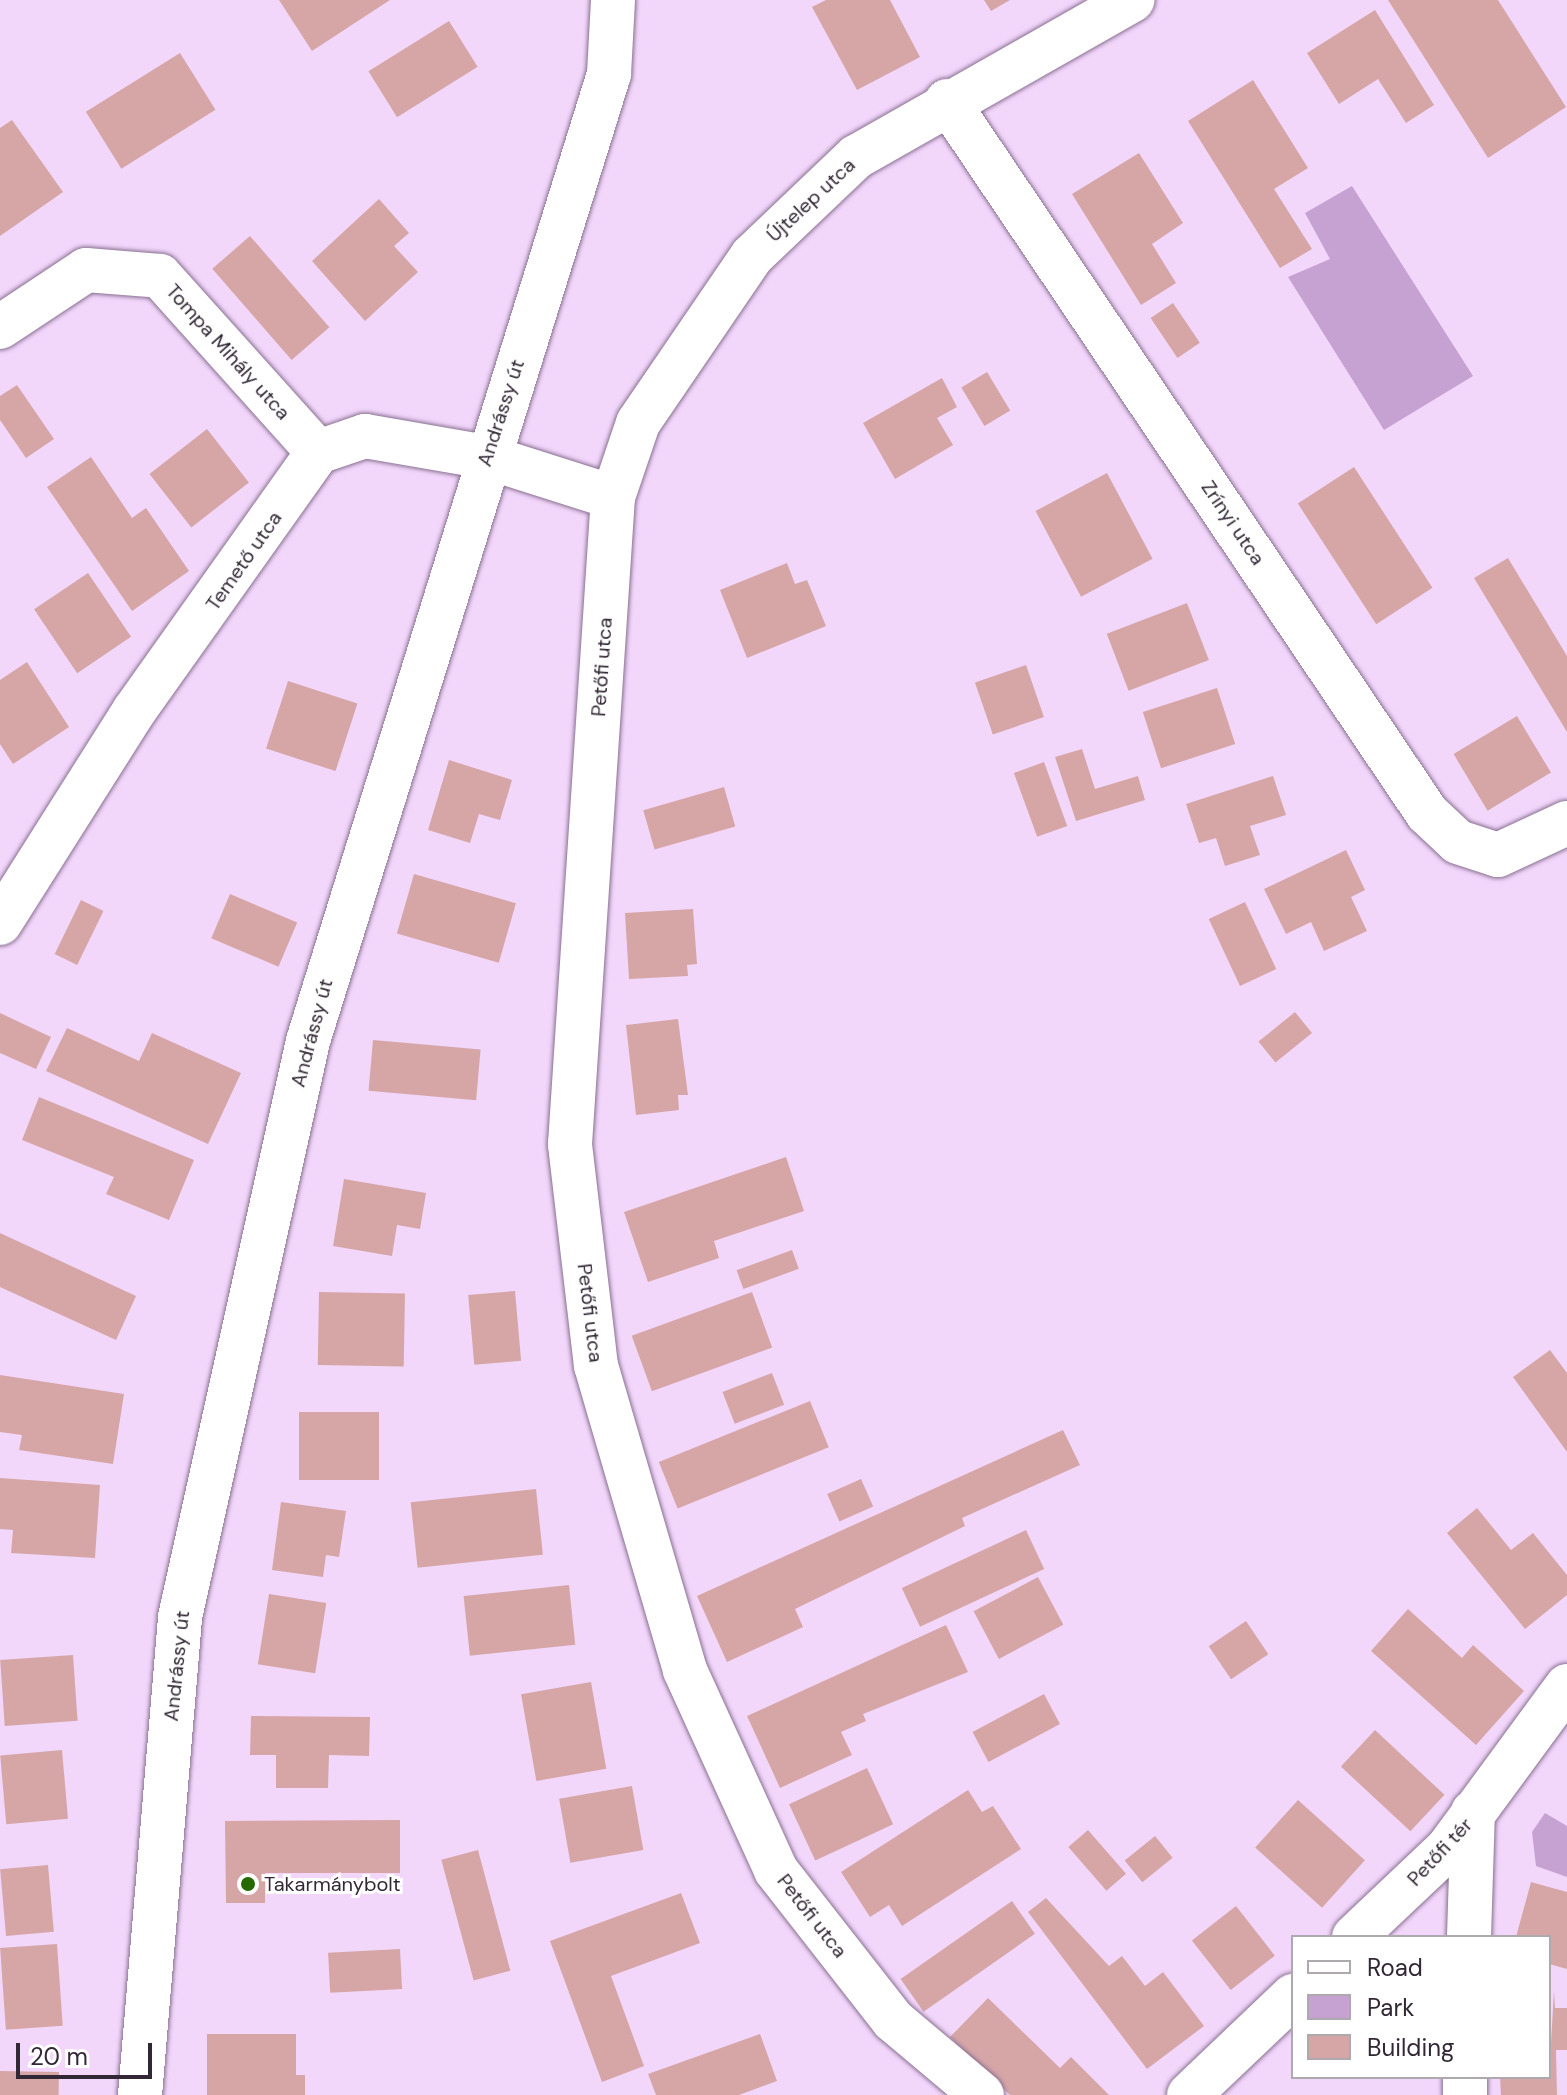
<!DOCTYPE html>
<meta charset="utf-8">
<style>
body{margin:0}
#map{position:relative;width:1567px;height:2095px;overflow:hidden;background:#f2d7fb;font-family:"DM Sans",sans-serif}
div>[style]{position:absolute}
.green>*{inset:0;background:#c6a2d2}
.building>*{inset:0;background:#d6a6a7;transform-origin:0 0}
.roads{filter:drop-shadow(0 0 2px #897091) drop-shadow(0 0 2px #897091)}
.minor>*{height:44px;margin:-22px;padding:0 22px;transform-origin:22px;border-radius:22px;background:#fff}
.major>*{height:44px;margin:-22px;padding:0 22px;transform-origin:22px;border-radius:22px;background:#fff}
.dots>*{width:22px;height:22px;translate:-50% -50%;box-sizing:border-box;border:4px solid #fff;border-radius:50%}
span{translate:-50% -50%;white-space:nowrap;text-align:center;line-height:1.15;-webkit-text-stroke:6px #fff;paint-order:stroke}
.street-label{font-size:20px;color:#322835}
.poi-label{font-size:20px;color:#322835}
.left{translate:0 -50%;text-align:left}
.legend{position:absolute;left:1291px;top:1935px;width:260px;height:144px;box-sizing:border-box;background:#fff;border:2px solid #ada9ae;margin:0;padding:10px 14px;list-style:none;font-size:24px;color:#322835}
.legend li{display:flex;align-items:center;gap:16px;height:40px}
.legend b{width:40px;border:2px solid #ada9ae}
.scale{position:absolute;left:16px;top:2043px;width:136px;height:36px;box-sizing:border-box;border:4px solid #322835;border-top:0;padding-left:10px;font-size:24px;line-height:28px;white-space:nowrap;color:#322835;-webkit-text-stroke:6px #fff;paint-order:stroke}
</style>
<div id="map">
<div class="green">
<div style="clip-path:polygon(1352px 186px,1473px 376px,1384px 430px,1288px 277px,1330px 259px,1305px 213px)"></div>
<div style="clip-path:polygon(1545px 1813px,1567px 1826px,1567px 1877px,1536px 1866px,1532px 1832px)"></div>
</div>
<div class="building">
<div style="clip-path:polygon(279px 0,390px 0,312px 51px)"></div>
<div style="clip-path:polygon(826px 0,890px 0,920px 57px,857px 90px,812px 7px)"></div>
<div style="clip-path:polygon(984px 0,1010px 0,991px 11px)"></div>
<div style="clip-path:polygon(1388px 0,1498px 0,1566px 107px,1488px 158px)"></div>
<div style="clip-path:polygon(1375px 10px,1434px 105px,1406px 123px,1378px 79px,1339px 104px,1307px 53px)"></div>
<div style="left:449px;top:21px;width:54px;height:95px;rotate:58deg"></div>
<div style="left:180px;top:53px;width:67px;height:111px;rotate:58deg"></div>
<div style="clip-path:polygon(1253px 80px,1308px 168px,1274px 189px,1312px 249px,1280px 268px,1188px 121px)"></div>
<div style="clip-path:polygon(12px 120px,63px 192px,0 236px,0 128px)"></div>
<div style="clip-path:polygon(1139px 153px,1183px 223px,1152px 244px,1176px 283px,1141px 305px,1072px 194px)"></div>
<div style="clip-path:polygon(379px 199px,409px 233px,394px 246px,418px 272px,365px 321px,312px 261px)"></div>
<div style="left:250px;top:236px;width:121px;height:50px;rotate:49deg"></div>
<div style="left:1173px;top:303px;width:48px;height:27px;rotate:56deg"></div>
<div style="left:987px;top:372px;width:45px;height:30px;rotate:59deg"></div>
<div style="clip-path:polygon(942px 378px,957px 407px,937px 418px,953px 445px,895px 479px,863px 423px)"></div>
<div style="clip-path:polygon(17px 385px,54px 439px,26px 458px,0 420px,0 396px)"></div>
<div style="left:207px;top:429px;width:68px;height:73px;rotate:52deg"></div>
<div style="clip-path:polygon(91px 457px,132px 518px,146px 508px,189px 571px,132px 611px,47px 487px)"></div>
<div style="left:1354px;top:467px;width:144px;height:67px;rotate:57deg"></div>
<div style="left:1107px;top:473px;width:97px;height:81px;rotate:62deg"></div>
<div style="clip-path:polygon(1508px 558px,1567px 656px,1567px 732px,1474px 578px)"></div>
<div style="clip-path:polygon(787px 563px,795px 584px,807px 580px,826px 626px,747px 658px,720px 590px)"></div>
<div style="left:88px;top:573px;width:77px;height:65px;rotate:56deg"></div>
<div style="left:1187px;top:603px;width:61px;height:86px;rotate:69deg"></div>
<div style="clip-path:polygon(27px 662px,69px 727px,13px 764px,0 744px,0 680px)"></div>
<div style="left:1026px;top:665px;width:55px;height:54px;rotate:71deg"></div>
<div style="left:288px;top:681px;width:73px;height:71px;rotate:18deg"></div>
<div style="left:1217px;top:688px;width:59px;height:78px;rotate:72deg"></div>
<div style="left:1517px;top:716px;width:66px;height:74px;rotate:59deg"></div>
<div style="clip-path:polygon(1082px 749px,1095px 789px,1138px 776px,1145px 800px,1076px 821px,1055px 757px)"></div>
<div style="clip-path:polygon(449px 760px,512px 780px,500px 820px,479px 814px,470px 843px,428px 830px)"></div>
<div style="left:1044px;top:762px;width:68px;height:32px;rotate:70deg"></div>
<div style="clip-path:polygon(1273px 776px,1286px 815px,1250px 826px,1260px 855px,1225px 866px,1216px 838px,1199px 843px,1186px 804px)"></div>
<div style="left:724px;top:787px;width:41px;height:84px;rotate:74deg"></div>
<div style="clip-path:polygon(1346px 850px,1365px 890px,1351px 897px,1367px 931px,1324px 951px,1311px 922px,1286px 934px,1264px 889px)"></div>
<div style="left:414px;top:874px;width:106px;height:62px;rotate:16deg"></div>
<div style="left:230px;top:894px;width:73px;height:48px;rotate:23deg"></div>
<div style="left:81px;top:900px;width:25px;height:60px;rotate:26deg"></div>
<div style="left:1245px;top:902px;width:74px;height:40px;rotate:65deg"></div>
<div style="clip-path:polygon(693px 909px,697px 964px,687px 965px,688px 976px,629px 979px,625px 913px)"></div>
<div style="left:1295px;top:1012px;width:27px;height:47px;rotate:51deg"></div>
<div style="clip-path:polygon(0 1013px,51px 1037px,36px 1069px,0 1053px)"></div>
<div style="clip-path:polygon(678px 1019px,688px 1095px,678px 1095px,679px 1110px,636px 1115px,626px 1025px)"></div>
<div style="clip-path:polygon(67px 1028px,139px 1061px,152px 1033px,241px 1073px,208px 1144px,46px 1071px)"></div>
<div style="left:373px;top:1040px;width:108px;height:51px;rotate:5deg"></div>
<div style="clip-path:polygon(39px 1097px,194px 1160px,169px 1220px,106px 1194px,114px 1177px,22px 1140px)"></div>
<div style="clip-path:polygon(786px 1157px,804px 1211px,714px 1241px,719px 1258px,648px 1282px,624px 1212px)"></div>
<div style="clip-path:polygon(344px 1179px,426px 1193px,420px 1229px,397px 1225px,392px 1256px,333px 1246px)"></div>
<div style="clip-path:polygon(0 1233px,136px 1296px,116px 1340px,0 1287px)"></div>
<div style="left:792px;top:1250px;width:20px;height:59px;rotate:70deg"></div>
<div style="left:515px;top:1291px;width:70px;height:47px;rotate:85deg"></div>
<div style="left:319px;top:1292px;width:86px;height:73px;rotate:1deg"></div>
<div style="left:752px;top:1292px;width:59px;height:128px;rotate:70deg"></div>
<div style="clip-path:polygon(1550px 1350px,1567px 1373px,1567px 1452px,1513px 1377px)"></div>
<div style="left:772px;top:1373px;width:34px;height:53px;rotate:69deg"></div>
<div style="clip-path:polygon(0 1375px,124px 1394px,113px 1464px,19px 1450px,22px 1435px,0 1432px)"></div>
<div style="left:810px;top:1401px;width:50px;height:163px;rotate:68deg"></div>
<div style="left:299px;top:1412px;width:80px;height:68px"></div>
<div style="clip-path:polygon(1063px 1430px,1080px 1465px,962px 1518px,965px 1526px,795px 1609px,803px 1627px,727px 1662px,697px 1596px)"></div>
<div style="clip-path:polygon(0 1478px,100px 1485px,95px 1558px,11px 1553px,13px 1530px,0 1529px)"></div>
<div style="left:861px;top:1479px;width:30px;height:37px;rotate:66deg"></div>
<div style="left:536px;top:1489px;width:66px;height:126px;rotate:84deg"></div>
<div style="clip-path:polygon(281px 1502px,346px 1511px,339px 1557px,326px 1555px,323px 1577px,272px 1570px)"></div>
<div style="clip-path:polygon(1477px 1508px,1511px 1550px,1533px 1533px,1567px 1575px,1567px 1595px,1525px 1629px,1447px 1533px)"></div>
<div style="left:1026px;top:1530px;width:43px;height:137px;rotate:65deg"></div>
<div style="left:1038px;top:1577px;width:54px;height:73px;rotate:62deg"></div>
<div style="left:569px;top:1585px;width:60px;height:106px;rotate:84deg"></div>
<div style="left:269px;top:1594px;width:58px;height:71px;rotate:9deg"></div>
<div style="clip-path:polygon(1408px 1609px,1462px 1658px,1473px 1645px,1524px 1691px,1476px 1745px,1371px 1651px)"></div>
<div style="left:1246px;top:1621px;width:40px;height:45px;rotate:56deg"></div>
<div style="clip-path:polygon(946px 1625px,968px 1672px,863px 1714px,866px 1721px,841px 1732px,852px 1755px,780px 1788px,747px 1716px)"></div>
<div style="left:73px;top:1655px;width:66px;height:73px;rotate:86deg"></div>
<div style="left:591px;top:1682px;width:88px;height:71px;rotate:80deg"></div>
<div style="left:1044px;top:1694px;width:34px;height:81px;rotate:62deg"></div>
<div style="clip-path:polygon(251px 1716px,370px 1717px,369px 1756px,329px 1755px,328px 1788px,276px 1788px,276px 1755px,250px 1755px)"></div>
<div style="left:1375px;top:1730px;width:95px;height:50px;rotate:43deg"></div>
<div style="left:62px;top:1750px;width:69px;height:62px;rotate:85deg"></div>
<div style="left:867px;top:1768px;width:62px;height:86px;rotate:65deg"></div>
<div style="left:632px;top:1786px;width:65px;height:74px;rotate:80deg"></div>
<div style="clip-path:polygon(968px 1790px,982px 1812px,993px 1806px,1021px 1849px,902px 1926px,889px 1905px,870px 1917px,841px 1872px)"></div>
<div style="left:1298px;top:1800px;width:90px;height:64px;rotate:42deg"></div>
<div style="clip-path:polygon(400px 1820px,400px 1873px,265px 1873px,265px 1903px,226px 1903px,225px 1821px)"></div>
<div style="left:1088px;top:1830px;width:58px;height:26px;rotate:49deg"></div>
<div style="left:1155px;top:1836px;width:28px;height:39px;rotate:51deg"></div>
<div style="left:478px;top:1850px;width:125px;height:38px;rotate:75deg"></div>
<div style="left:48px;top:1865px;width:67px;height:48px;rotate:85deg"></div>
<div style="clip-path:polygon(1531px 1882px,1567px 1892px,1567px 1969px,1549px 1964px,1549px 1937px,1516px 1937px)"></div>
<div style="clip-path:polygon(681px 1893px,700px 1943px,611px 1976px,644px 2066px,602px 2082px,550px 1941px)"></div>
<div style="clip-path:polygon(1046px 1898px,1109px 1966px,1122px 1956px,1145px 1986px,1163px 1972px,1204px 2026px,1147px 2069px,1028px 1912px)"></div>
<div style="left:1012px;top:1901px;width:40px;height:136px;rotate:55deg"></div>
<div style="left:1236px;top:1906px;width:63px;height:56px;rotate:52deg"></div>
<div style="left:57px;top:1944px;width:82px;height:57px;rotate:86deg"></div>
<div style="left:400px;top:1949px;width:40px;height:72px;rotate:87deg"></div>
<div style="clip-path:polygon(1554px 1991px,1555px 2008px,1567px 2008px,1567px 2050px,1556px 2050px,1557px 2095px,1501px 2095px,1500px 2077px,1549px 2077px)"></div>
<div style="clip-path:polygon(988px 1998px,1060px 2068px,1071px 2057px,1109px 2095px,1010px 2095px,950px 2037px)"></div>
<div style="clip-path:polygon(207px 2034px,296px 2034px,296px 2075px,305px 2075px,305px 2095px,207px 2095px)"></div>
<div style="clip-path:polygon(760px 2034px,777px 2081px,739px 2095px,656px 2095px,648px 2074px)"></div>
<div style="left:0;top:2071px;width:59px;height:24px;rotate:1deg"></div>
</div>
<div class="roads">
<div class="minor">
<div style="left:947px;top:101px;width:859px;rotate:56.01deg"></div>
<div style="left:1427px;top:813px;width:42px;rotate:43.1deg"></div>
<div style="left:1458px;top:842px;width:42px;rotate:18deg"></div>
<div style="left:1498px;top:855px;width:76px;rotate:-24.9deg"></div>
<div style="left:0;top:327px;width:103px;rotate:-33.5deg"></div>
<div style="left:86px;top:270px;width:74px;rotate:4.6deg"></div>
<div style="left:160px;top:276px;width:237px;rotate:48.1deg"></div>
<div style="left:0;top:923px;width:251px;rotate:-57.7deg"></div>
<div style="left:134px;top:711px;width:318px;rotate:-54.6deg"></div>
<div style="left:318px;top:452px;width:50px;rotate:-18.8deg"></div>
<div style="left:365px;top:436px;width:124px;rotate:9.8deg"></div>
<div style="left:487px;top:457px;width:132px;rotate:17.6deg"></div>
<div style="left:1354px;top:1937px;width:129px;rotate:-43.4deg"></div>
<div style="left:1448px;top:1848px;width:201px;rotate:-53.7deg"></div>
<div style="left:1469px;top:1937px;width:125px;rotate:-88.2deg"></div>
<div style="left:982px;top:2095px;width:116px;rotate:-139.9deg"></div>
<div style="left:893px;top:2020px;width:190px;rotate:-128deg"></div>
<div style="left:776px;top:1870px;width:220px;rotate:-114.5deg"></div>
<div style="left:685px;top:1670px;width:317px;rotate:-106.3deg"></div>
<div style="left:596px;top:1366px;width:224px;rotate:-96.7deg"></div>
<div style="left:570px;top:1144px;width:648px;rotate:-86.2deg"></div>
<div style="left:613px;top:497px;width:78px;rotate:-71.3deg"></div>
<div style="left:638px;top:423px;width:202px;rotate:-55.7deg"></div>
<div style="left:752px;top:256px;width:144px;rotate:-43.6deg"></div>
<div style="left:856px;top:157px;width:318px;rotate:-29.6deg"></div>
<div style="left:1189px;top:2095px;width:144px;rotate:-43.6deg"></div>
<div style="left:1465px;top:2095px;width:18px;rotate:-90deg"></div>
</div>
<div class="major">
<div style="left:140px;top:2095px;width:480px;rotate:-85.2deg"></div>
<div style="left:180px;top:1617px;width:590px;rotate:-77.47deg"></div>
<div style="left:308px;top:1041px;width:1013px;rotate:-72.71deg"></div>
<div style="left:609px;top:74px;width:74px;rotate:-86.9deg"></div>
</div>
</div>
<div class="dots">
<div style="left:248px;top:1884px;background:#266900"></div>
</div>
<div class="street-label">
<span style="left:811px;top:200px;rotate:-43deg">Újtelep utca</span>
<span style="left:228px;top:352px;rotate:48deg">Tompa Mihály utca</span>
<span style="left:501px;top:413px;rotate:-72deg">Andrássy út</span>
<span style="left:1233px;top:523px;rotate:56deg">Zrínyi utca</span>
<span style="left:244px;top:561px;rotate:-55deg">Temető utca</span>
<span style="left:602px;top:667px;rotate:-86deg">Petőfi utca</span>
<span style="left:312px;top:1033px;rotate:-75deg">Andrássy út</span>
<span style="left:590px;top:1313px;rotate:83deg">Petőfi utca</span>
<span style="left:177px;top:1666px;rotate:-84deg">Andrássy út</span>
<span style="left:1440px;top:1852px;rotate:-47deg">Petőfi tér</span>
<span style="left:812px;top:1916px;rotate:52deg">Petőfi utca</span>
</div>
<div class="poi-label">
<span class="left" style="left:264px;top:1884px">Takarmánybolt</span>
</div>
<ul class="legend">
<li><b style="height:10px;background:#fff"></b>Road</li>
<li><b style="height:22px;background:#c6a2d2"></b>Park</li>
<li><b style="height:22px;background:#d6a6a7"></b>Building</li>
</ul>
<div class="scale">20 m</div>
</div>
